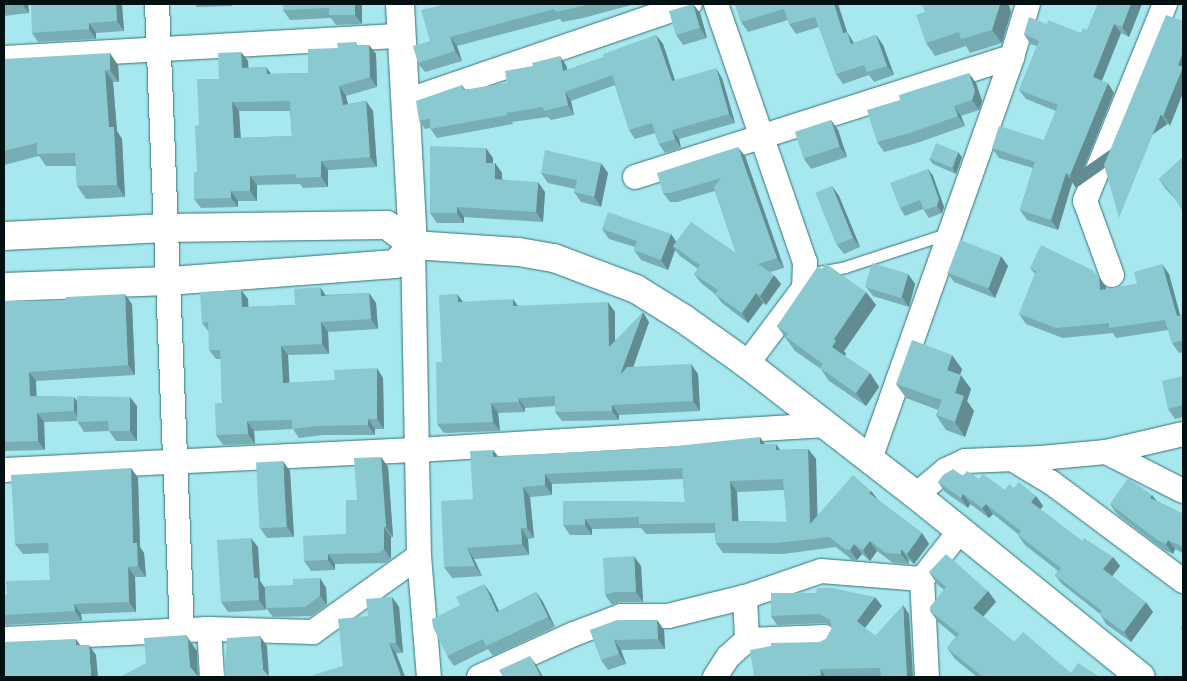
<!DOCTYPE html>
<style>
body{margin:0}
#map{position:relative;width:1187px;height:681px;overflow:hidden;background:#a7e8ef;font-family:"Alegreya Sans",sans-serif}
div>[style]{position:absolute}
.roads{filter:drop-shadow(0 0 1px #327178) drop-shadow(0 0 1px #327178)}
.lane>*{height:11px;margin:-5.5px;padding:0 5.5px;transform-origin:5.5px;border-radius:5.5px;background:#fff}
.street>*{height:24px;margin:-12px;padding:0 12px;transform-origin:12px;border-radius:12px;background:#fff}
.secondary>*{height:28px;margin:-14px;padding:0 14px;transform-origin:14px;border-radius:14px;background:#fff}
.wall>*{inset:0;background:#77adb3}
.shaded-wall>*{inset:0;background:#618d92;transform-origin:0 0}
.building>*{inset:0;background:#8ac9d0;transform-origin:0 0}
span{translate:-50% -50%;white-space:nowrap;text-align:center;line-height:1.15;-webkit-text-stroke:5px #f7fdfd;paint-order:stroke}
.frame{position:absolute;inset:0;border:5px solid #001013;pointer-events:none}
</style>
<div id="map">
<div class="roads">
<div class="lane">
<div style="left:818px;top:272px;width:27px;rotate:-10deg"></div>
<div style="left:845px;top:267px;width:109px;rotate:-18.1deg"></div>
</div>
<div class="street">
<div style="left:157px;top:4px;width:627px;rotate:87.72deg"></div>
<div style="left:716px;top:4px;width:273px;rotate:71deg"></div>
<div style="left:805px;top:262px;width:26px;rotate:92deg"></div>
<div style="left:804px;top:288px;width:95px;rotate:126.9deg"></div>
<div style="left:4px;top:58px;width:399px;rotate:-3.2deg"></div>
<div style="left:406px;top:101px;width:300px;rotate:-18.9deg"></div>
<div style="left:635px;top:177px;width:396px;rotate:-17.7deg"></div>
<div style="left:413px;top:245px;width:311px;rotate:88.9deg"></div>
<div style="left:419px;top:556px;width:121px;rotate:85.3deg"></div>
<div style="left:1112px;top:275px;width:79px;rotate:-110deg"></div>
<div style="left:1085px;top:201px;width:213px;rotate:-67.9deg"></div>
<div style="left:1106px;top:452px;width:86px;rotate:26.9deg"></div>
<div style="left:870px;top:459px;width:426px;rotate:-70.5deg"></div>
<div style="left:1012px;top:57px;width:55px;rotate:-73.2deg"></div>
<div style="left:1012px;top:459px;width:47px;rotate:31deg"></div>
<div style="left:1052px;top:483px;width:164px;rotate:36.8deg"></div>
<div style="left:4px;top:470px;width:413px;rotate:-2.8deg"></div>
<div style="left:417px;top:450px;width:410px;rotate:-3.5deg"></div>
<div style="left:916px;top:495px;width:39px;rotate:-40deg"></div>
<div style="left:946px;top:470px;width:21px;rotate:-25deg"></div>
<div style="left:965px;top:461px;width:76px;rotate:-2.3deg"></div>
<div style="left:1041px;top:458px;width:65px;rotate:-5.3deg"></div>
<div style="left:1106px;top:452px;width:79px;rotate:-13.2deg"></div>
<div style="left:745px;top:597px;width:43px;rotate:87.3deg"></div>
<div style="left:209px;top:629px;width:48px;rotate:86.4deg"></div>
<div style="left:4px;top:639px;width:205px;rotate:-2.8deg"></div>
<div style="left:209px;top:629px;width:104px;rotate:1.7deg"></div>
<div style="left:313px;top:632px;width:130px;rotate:-35.6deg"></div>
<div style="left:479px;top:677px;width:104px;rotate:-24.4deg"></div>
<div style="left:574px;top:634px;width:50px;rotate:-21deg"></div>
<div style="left:621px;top:616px;width:47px"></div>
<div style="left:668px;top:616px;width:79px;rotate:-13.9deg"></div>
<div style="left:745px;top:597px;width:80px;rotate:-18.9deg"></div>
<div style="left:821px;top:571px;width:101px;rotate:4.5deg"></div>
<div style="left:715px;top:677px;width:24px;rotate:-57deg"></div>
<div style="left:728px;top:657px;width:25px;rotate:-42deg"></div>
<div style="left:747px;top:640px;width:78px;rotate:-2.2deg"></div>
<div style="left:927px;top:677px;width:98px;rotate:-92.9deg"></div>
<div style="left:922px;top:579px;width:60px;rotate:-51.8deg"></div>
</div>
<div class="secondary">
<div style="left:400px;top:4px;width:241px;rotate:86.9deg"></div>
<div style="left:413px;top:245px;width:106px;rotate:3.8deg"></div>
<div style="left:519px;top:252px;width:36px;rotate:10deg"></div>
<div style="left:554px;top:258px;width:88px;rotate:20.7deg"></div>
<div style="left:636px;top:289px;width:57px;rotate:32deg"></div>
<div style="left:684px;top:319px;width:77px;rotate:35.5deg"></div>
<div style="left:747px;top:364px;width:214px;rotate:37.8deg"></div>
<div style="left:916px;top:495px;width:289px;rotate:39deg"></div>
<div style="left:4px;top:236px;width:162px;rotate:-2.8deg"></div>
<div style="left:166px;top:228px;width:221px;rotate:-0.8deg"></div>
<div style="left:387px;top:225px;width:33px;rotate:38deg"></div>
<div style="left:413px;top:245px;width:26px;rotate:133deg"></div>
<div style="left:395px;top:264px;width:228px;rotate:175.7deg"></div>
<div style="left:168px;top:281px;width:164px;rotate:177.9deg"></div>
</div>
</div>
<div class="wall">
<div style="clip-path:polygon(4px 4px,28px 4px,29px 13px,4px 16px)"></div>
<div style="clip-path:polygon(195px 4px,232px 4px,232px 6px,197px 7px)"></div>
<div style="clip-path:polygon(362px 4px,362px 24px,336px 25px,331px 18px,290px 20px,283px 10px)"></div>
<div style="clip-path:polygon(446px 4px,635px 4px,583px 18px,562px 22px,560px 19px,457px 46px,462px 61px,425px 72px,418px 63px,430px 41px)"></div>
<div style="clip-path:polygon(693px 4px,700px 13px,707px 38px,683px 45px,676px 35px)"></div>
<div style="clip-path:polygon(735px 4px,838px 4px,847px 32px,854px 43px,876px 35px,883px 45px,894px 75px,874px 82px,869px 75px,843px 84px,836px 74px,819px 27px,796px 34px,789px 24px,788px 20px,748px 32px,741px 22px)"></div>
<div style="clip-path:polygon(1098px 4px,1142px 4px,1129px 37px,1121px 33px,1102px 81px,1114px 93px,1077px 185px,1072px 183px,1058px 230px,1027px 220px,1020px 210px,1033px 168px,999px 158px,992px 148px,1044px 140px,1056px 111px,1026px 99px,1019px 90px,1037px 46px,1030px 44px,1024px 34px,1047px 24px,1081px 33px,1087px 30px)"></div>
<div style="clip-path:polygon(122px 5px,124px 31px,96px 33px,96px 39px,38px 42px,32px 33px)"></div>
<div style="clip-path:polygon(925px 12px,1011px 12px,1002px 43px,970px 53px,966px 46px,935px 56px,926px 43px)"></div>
<div style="clip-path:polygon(656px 35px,663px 44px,675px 80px,722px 78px,735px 123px,679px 139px,681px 148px,665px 153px,659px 144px,655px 133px,635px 139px,629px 130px,615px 85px,571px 101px,574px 115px,551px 120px,548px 117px,512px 122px,513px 124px,437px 138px,430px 128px,425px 129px,419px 120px,462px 85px,466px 90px,507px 83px,533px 66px,566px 65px,567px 70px,604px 57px)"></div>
<div style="clip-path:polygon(evenodd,356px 42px,357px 45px,369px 45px,376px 54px,377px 87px,346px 96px,348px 104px,366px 101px,373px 111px,377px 167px,328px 170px,328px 187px,303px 188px,300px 184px,257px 185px,257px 201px,238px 201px,238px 207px,201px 208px,194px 199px,197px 172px,219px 79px,241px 52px,248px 61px,248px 68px,266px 67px,271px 74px,308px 73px,338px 48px,356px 42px,239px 111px,290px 111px,292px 136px,241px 138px,239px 111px)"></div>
<div style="clip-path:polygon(4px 59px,118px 65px,119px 82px,113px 82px,117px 131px,122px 139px,125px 197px,86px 199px,77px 186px,76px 166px,46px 166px,39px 156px,4px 165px)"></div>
<div style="clip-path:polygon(976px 83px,982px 101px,979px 110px,961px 116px,965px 126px,917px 143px,884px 152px,877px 142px)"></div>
<div style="clip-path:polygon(831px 120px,838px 130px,847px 157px,811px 169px,804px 159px)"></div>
<div style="clip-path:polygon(745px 156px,784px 268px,770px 272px,781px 284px,766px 305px,763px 303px,748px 323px,722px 303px,715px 294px,701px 283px,694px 274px,698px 269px,680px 256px,675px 250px,668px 270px,641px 260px,634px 250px,635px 247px,609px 239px,602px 229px,671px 234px,676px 242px,736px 253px,715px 191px,677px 202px,670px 202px,663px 193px)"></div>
<div style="clip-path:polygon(962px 157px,956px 174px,933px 164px,929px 159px)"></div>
<div style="clip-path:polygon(1183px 157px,1177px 201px,1165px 188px,1159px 179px)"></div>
<div style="clip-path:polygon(493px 158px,493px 163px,495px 163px,502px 173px,502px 179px,545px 192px,543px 222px,464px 217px,464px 223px,437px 223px,430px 213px)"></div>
<div style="clip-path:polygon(928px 169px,933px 176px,944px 207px,942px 213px,929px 218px,923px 209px,905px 216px,900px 208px)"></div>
<div style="clip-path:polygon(541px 173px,608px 173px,601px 207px,581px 202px,574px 192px,575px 189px,548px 183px)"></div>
<div style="clip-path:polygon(832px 186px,839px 196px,860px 247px,844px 254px,837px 245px)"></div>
<div style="clip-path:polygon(1008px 266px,995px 298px,954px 282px,947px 272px)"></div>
<div style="clip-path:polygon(1030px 268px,1099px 277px,1106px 287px,1106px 289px,1137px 284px,1169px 274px,1180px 315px,1183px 315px,1183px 352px,1179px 353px,1172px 343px,1168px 330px,1116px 338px,1113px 333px,1063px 338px,1026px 324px,1019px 314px,1035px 274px)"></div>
<div style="clip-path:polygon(822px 269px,866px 292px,876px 305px,844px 351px,846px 354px,844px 356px,870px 373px,879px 387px,866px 406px,829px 381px,821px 369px,795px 351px,777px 326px)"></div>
<div style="clip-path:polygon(908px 274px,915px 284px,909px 307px,873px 296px,866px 287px)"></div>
<div style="clip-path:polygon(241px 290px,248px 299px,248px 307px,295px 305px,326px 295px,369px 293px,376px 303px,378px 329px,328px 332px,329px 354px,288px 355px,289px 383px,383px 378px,384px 429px,375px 429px,375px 435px,323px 435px,299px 438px,293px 429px,254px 431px,255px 444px,223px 445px,216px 435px,222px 403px,221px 359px,216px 359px,209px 350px,209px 332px,202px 323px)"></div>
<div style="clip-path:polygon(4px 301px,132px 304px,135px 375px,36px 381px,36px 396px,74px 397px,77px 401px,137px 406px,137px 441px,116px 441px,109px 431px,84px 432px,77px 421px,44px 422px,45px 450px,4px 451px)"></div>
<div style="clip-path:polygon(463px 302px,615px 312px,615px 340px,649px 322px,633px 367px,698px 374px,700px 411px,619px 415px,619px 420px,562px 421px,555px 412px,555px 406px,525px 408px,525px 412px,498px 413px,500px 431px,444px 433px,437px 424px,442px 362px)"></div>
<div style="clip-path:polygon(962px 369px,960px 375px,971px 389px,967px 401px,974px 411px,965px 437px,946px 430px,936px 415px,938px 410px,906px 398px,896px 384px)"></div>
<div style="clip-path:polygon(1183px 376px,1183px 417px,1175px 419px,1168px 409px)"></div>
<div style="clip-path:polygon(evenodd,765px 444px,780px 450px,808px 449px,816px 459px,817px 516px,871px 491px,877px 499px,922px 533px,929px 544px,914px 564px,908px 559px,909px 564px,893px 563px,877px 551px,870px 561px,862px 554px,857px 560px,852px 560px,836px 547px,783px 554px,723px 553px,716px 543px,715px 533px,646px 534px,641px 528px,592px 529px,592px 535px,570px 535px,563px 525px,563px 501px,685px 502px,683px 479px,552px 484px,552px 495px,530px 497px,534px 538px,528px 539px,529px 555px,474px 559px,482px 576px,452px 578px,444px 567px,493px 450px,498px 456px,765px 444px,784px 490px,787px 522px,738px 521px,737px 492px,784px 490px)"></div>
<div style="clip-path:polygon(381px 457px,388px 467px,393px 537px,391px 537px,391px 559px,386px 563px,335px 564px,335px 570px,311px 571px,304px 561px,346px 534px,357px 500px)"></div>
<div style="clip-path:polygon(131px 468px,138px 478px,140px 547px,144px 553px,146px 577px,135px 577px,136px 612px,81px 614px,82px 621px,4px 625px,4px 595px,7px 595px,50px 580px,49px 553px,23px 554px,15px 544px)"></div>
<div style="clip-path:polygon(290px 471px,294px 537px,267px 538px,260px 528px)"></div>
<div style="clip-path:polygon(963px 476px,979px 479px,1005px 490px,1014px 488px,1036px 496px,1043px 506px,1040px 509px,1082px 541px,1113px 557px,1120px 566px,1112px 576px,1153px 612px,1131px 642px,1106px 624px,1100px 614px,1062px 584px,1055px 575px,1058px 571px,1025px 545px,1018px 535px,1018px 534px,993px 514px,989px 518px,970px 504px,968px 508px,945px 492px,938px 482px)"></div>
<div style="clip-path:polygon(1152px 495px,1157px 501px,1183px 514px,1183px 553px,1175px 549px,1173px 554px,1164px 550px,1117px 514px,1110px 504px)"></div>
<div style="clip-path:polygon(258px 547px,260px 581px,265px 588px,266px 610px,228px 612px,221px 602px)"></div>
<div style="clip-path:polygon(641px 566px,643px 602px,621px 602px,612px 605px,605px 595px)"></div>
<div style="clip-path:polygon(929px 572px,988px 591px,996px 602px,983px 616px,1014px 642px,1071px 673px,1100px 677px,977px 677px,955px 659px,947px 648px,956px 637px,938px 622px,930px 611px,944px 590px,937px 584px)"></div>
<div style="clip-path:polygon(320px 578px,326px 588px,327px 605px,312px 616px,273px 617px,266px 608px,293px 585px)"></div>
<div style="clip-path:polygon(536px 592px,543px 602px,555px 627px,493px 656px,488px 649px,454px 666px,447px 656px,491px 594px,499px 611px)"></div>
<div style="clip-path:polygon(816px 593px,882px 606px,865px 628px,875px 636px,909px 614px,913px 677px,755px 677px,820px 642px,826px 639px,832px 628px,825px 623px,777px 625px,771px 616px)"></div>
<div style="clip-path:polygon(392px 597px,399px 607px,403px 653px,396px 653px,405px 677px,314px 677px,343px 666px,368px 616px)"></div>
<div style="clip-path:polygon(657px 620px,664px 630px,665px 649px,621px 650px,626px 664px,608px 670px,601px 660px,590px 630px)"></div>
</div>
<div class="shaded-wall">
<div style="clip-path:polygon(22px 4px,28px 4px,29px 13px)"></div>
<div style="clip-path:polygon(116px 4px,121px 4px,122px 5px,124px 31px,117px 21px)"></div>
<div style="clip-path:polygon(355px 4px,362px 4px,362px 24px,355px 15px)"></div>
<div style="clip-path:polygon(693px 4px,700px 13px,707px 38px,700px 28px)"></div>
<div style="clip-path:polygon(834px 4px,838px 4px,847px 32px,853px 42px,858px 54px,843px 33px)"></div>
<div style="clip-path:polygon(1000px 4px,1009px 4px,1011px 12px,1002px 43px,992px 30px)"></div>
<div style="clip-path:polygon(1131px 4px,1142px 4px,1129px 37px,1122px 27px)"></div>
<div style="clip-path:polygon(89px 23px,96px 33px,96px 39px,89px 29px)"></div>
<div style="clip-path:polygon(1114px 24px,1121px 33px,1099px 87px,1093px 77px)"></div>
<div style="clip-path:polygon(656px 35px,663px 44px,678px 90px,672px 81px)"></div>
<div style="clip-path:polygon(876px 35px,883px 45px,894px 75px,887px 66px)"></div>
<div style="clip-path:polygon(450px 37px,457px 46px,462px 61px,455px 51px)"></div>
<div style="clip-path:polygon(369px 45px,376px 54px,377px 87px,370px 77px)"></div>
<div style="clip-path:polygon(1183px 51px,1183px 93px,1170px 126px,1163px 116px,1178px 65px)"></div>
<div style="clip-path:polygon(241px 52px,248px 61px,249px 77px,242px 68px)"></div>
<div style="clip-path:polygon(110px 53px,118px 65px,119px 82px,110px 70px)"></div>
<div style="clip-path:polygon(560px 56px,566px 65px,570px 80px,563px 71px)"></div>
<div style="clip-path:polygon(266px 67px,273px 77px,267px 74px)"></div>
<div style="clip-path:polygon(716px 68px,722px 78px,735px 123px,729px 114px)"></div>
<div style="clip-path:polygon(105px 70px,113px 82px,117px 131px,122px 139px,125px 197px,117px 185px,109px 127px)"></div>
<div style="clip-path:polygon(969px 73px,976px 83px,982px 101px,979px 110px,972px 100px)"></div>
<div style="clip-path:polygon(1108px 83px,1114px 93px,1077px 185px,1070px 175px)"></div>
<div style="clip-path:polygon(339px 86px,346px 96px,350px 115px,343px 105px)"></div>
<div style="clip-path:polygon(565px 92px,571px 101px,574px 115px,568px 105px)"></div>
<div style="clip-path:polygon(366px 101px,373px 111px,377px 167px,370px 157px)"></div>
<div style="clip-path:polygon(232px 102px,239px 111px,241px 148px,234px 138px)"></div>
<div style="clip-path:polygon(954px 106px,961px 116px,965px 126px,958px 116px)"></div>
<div style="left:1161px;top:114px;width:12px;height:112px;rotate:55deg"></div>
<div style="clip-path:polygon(831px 120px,838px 130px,847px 157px,840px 147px)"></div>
<div style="clip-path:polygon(672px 130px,679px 139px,681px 148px,675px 139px)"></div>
<div style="clip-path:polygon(738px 147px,745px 156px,784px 268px,777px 258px)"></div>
<div style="clip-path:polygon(486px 148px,493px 158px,493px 172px,486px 163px)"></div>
<div style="clip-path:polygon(958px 152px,962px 157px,956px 174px,953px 169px)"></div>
<div style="clip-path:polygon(321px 161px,328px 170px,328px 187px,321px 177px)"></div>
<div style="clip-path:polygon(495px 163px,502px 173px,502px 188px,495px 179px)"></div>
<div style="clip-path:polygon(601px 163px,608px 173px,601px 207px,594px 197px)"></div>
<div style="clip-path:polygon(928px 169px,933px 176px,944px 207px,942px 213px,937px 206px)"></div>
<div style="clip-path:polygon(1066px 173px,1072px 183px,1058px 230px,1051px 220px)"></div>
<div style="clip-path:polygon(250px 176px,257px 185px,257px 201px,250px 191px)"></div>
<div style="clip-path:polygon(538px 182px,545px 192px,543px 222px,536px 212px)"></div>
<div style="clip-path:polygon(832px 186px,839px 196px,860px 247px,853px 238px)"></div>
<div style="clip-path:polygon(231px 191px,238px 201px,238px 207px,231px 198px)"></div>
<div style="clip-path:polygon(457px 207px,464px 217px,464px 223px,457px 213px)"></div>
<div style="clip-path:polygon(671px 234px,678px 244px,673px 246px,675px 250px,668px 270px,661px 260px)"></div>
<div style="clip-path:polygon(1001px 256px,1008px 266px,995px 298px,988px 288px)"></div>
<div style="clip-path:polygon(1162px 264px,1169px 274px,1183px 326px,1177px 316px)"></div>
<div style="clip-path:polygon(908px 274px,915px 284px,909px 307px,902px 297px)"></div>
<div style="clip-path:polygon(774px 275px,781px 284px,766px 305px,760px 296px)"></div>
<div style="clip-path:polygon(1099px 277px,1106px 287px,1107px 300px,1100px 290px)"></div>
<div style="clip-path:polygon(320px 287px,327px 297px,321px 296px)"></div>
<div style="clip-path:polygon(241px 290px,248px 299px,249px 317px,242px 307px)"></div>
<div style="clip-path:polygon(866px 292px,876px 305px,844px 351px,846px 354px,841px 361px,832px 347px,834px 339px)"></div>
<div style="clip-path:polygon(369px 293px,376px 303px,378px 329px,371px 319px)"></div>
<div style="clip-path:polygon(756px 293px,763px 303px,748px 323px,742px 313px)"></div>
<div style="clip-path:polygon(125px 294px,132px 304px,135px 375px,128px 365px)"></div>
<div style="clip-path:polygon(457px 294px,464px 303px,458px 302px)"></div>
<div style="clip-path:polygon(513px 299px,520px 309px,513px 306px)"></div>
<div style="clip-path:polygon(608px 302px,615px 312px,615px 357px,609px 347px)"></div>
<div style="clip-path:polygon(643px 312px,649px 322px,627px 385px,620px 375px)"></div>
<div style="clip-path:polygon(321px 322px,328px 332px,329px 354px,322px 344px)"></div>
<div style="clip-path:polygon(281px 346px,288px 355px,290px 393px,283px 383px)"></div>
<div style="clip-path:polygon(952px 355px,962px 369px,957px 384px,947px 370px)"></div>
<div style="clip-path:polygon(691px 364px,698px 374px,700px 411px,693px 401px)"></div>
<div style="clip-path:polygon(377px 368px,383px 378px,384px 429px,377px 419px)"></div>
<div style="clip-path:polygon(29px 372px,36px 381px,37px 406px,30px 396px)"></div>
<div style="clip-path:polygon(870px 373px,879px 387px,866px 406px,856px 393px)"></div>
<div style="clip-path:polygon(961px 375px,971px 389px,967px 401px,974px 411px,965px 437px,955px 422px,955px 393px)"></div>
<div style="clip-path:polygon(74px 397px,80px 406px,80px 421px,74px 411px)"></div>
<div style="clip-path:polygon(130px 397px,137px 406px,137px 441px,130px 431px)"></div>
<div style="clip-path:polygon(518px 398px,525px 408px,525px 412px,519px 402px)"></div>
<div style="clip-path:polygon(491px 403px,498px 413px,500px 431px,493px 422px)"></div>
<div style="clip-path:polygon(612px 405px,619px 415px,619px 420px,612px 411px)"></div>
<div style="clip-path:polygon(37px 413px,44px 422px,45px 450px,38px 441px)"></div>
<div style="clip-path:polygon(368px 419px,375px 429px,375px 435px,368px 425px)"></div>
<div style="clip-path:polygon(247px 421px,254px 431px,255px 444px,248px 434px)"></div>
<div style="clip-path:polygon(760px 437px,767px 447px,760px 444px)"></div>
<div style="clip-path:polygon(776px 444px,783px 454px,776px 450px)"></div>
<div style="clip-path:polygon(808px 449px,816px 459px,818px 534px,810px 524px)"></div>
<div style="clip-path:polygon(493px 450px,500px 460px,493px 457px)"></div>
<div style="clip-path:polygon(381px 457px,388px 467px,393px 537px,386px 527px)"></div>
<div style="clip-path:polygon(283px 461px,290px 471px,294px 537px,287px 527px)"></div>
<div style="clip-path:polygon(131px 468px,138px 478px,140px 547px,144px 553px,146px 577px,138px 566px,133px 543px)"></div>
<div style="clip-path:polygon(545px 474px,552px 484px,552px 495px,545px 485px)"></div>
<div style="clip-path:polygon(730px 481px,737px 492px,739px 532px,732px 521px)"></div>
<div style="clip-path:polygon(523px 487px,530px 497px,534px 538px,527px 528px)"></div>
<div style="clip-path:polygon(871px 491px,879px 501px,869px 493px)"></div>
<div style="clip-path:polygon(963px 494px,970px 504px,968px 508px,961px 498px)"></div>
<div style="clip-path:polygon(1152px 495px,1159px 505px,1150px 498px)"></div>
<div style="clip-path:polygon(1036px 496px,1043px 506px,1038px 512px,1031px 502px)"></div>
<div style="clip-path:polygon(986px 504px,993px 514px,989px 518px,982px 508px)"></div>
<div style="clip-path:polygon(585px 519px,592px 529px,592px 535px,585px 525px)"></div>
<div style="clip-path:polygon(384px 527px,391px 537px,391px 559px,384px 549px)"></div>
<div style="clip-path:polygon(521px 528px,528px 539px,529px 555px,522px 544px)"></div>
<div style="clip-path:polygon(922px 533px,929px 544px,914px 564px,907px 554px)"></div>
<div style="clip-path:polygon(251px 538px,258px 547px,260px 581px,265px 588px,266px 610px,259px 600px,254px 578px)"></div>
<div style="clip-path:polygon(1168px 540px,1175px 549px,1173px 554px,1166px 544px)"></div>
<div style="clip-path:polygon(870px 541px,877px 551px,870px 561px,863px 550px)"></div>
<div style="clip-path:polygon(854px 544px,862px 554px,857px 560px,850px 550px)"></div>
<div style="clip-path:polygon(467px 548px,474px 559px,482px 576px,475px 566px)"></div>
<div style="clip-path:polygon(901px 549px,908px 559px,909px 564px,901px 554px)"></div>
<div style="clip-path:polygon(328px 554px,335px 564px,335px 570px,328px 560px)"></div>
<div style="clip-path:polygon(634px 556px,641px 566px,643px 602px,636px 592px)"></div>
<div style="clip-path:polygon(1113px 557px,1120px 566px,1110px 579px,1103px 569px)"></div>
<div style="clip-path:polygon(128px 567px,135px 577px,136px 612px,129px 602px)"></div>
<div style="clip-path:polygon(320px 578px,326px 588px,327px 605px,320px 596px)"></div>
<div style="clip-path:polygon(484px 584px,491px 594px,504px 622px,497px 612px)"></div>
<div style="clip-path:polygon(988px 591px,996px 602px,981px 619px,973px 608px)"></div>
<div style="clip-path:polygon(536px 592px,543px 602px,555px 627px,548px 617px)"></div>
<div style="clip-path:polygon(392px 597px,399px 607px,403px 653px,396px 643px)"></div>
<div style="clip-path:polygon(875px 597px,882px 606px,863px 630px,857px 621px)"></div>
<div style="clip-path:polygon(1146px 602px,1153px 612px,1131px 642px,1124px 632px)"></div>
<div style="clip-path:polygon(74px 604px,81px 614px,82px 621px,75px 611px)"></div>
<div style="clip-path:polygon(903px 605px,909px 614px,913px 677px,907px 677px)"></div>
<div style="clip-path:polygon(657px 620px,664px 630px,665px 649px,658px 639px)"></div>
<div style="clip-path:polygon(186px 635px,197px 651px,198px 677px,190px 667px)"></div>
<div style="clip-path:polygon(260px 636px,267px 646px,269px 677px,263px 670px)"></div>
<div style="clip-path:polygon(76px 639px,83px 649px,76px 645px)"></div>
<div style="clip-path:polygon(614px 640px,621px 650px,626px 664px,619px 654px)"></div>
<div style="clip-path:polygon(389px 643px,396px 653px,405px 677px,402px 677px,401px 676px)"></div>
<div style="clip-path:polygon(89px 645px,96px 655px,98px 677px,91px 677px)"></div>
<div style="clip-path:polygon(530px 656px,537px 666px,543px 677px,541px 677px)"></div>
<div style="clip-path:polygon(820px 669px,826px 677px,822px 677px,821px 675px)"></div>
</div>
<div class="building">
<div style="clip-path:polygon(4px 4px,22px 4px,4px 5px)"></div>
<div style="clip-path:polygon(31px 4px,116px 4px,117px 21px,89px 23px,89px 29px,32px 33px)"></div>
<div style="clip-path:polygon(283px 4px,355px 4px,355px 15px,329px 15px,329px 8px,283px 10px)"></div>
<div style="clip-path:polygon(446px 4px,592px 4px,556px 12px,554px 9px,450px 37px,455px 51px,418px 63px,413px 46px,430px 41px,421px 10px)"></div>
<div style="left:693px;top:4px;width:25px;height:25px;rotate:74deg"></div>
<div style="clip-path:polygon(735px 4px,834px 4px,843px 33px,847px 32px,851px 44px,876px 35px,887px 66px,867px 72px,864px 65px,836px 74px,815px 17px,789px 24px,784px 9px,741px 22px)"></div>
<div style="clip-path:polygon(922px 4px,1000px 4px,992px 30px,961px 39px,959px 32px,926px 43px,916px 15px,925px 12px)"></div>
<div style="clip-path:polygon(1098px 4px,1131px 4px,1122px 27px,1114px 24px,1093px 77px,1108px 83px,1070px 175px,1066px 173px,1051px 220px,1020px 210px,1035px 162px,992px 148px,999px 126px,1044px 140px,1058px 105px,1019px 90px,1039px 41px,1024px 34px,1029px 17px,1047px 24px,1048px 20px,1081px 33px,1083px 28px,1087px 30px)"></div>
<div style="clip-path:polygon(1166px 15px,1183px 21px,1183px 51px,1178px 65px,1183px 67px,1163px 116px,1161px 114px,1119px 218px,1104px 165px)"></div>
<div style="clip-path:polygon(656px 35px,672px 81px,716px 68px,729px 114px,672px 130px,675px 139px,659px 144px,652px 123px,629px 130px,613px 76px,610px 76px,565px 92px,568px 105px,544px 111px,543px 107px,506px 113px,507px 115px,430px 129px,430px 119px,419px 120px,416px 101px,462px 85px,463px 90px,507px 83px,505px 71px,533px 66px,532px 63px,560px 56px,563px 71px,604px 57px,603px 54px)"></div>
<div style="clip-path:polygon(evenodd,356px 42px,356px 45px,369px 45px,370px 77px,339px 86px,343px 105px,366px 101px,370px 157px,321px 161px,321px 177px,296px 178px,296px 174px,250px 176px,250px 191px,231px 191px,231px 198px,194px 199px,194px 172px,197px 172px,195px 126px,199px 125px,197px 79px,219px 79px,218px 53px,241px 52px,242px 68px,266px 67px,267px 74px,308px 73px,308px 49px,338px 48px,337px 43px,356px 42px,290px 101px,292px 136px,234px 138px,232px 102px,290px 101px)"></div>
<div style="clip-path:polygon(110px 53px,110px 70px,105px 70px,109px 127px,114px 127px,117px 185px,77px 186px,75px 153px,37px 154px,37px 143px,4px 151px,4px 59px)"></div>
<div style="clip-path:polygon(969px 73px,975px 91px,972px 100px,954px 106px,958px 116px,910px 133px,877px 142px,867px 110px,900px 100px,899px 95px)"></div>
<div style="left:831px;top:120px;width:28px;height:38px;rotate:72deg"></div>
<div style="left:936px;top:143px;width:24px;height:17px;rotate:22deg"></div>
<div style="clip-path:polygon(430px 146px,486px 148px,486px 163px,495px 163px,495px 179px,538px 182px,536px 212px,457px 207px,457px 213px,430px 213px)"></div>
<div style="clip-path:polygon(738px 147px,777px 258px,758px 264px,774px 275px,760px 296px,756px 293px,742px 313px,715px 294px,718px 290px,694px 274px,700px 265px,673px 246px,691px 222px,736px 253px,714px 187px,721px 178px,670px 193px,663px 193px,657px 173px)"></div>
<div style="clip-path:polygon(545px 150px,601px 163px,594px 197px,574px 192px,577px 180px,541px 173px)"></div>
<div style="clip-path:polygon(1183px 157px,1183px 212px,1172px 194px,1159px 179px)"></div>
<div style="clip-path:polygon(928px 169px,939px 199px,937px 206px,924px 210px,920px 200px,900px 208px,890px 183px)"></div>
<div style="left:832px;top:186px;width:56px;height:18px;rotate:68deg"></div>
<div style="clip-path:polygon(608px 212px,671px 234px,661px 260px,634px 250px,637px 241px,602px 229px)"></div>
<div style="left:960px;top:240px;width:44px;height:35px;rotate:21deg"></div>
<div style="clip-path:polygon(1041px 245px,1092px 270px,1099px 277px,1100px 290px,1137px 284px,1134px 272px,1162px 264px,1177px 316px,1183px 315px,1183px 340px,1172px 343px,1165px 320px,1109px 328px,1109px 323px,1056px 328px,1019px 314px,1036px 271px,1030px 268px)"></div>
<div style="clip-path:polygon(825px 263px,866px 292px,834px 339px,836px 341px,832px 347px,870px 373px,856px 393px,820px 368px,823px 364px,786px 337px,788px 334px,777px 326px,818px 266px,822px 269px)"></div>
<div style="left:872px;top:263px;width:38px;height:25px;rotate:17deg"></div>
<div style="clip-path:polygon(320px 287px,321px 296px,369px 293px,371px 319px,321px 322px,322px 344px,281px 346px,283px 383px,335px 380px,334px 370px,377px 368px,377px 419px,368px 419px,368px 425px,317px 426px,292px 429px,292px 420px,247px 421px,248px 434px,216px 435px,215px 403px,222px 403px,220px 350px,209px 350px,208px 322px,202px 323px,200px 292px,241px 290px,242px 307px,295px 305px,294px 289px)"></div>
<div style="clip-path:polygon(125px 294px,128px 365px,29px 372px,30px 396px,74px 397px,74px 411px,37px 413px,38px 441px,4px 442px,4px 301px,66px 301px,66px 297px)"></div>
<div style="clip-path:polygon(457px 294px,458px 302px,513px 299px,513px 306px,608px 302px,609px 347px,643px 312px,620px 375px,627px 367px,691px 364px,693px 401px,612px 405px,612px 411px,555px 412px,555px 396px,518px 398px,519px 402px,491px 403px,493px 422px,437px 424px,436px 362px,442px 362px,439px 295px)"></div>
<div style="clip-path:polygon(912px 340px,952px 355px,947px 370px,961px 375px,955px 393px,964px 396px,955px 422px,936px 415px,942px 400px,896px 384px)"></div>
<div style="clip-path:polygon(1183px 376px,1183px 405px,1168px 409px,1162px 381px)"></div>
<div style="clip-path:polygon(77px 396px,130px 397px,130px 431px,109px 431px,108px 421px,77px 422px)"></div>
<div style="clip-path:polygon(evenodd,760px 437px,760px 444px,776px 444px,776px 450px,808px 449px,810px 524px,853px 475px,871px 491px,869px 493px,922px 533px,907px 554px,901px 549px,901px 554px,886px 553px,870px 541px,863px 550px,854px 544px,850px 550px,845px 549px,829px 537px,776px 543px,716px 543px,715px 523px,639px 524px,639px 517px,585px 519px,585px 525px,563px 525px,563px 501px,685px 502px,682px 468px,545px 474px,545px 485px,523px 487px,527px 528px,521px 528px,522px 544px,467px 548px,475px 566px,444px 567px,441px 501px,473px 499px,470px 451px,493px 450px,493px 457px,667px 447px,760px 437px,783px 479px,787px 522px,732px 521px,730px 481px,783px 479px)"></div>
<div style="clip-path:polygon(381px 457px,386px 527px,384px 527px,384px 549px,379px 553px,328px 554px,328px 560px,304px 561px,303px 536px,346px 534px,346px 500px,357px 500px,354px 458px)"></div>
<div style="left:283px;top:461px;width:66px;height:27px;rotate:87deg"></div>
<div style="clip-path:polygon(131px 468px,133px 543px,137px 543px,138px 566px,128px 567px,129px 602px,74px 604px,75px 611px,4px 615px,4px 595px,7px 595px,6px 581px,50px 580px,48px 543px,15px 544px,11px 475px)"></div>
<div style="clip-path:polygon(953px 469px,963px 476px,967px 471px,979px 479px,983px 474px,1005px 490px,1009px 484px,1014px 488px,1019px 482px,1036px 496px,1031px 502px,1082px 541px,1084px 538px,1113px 557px,1103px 569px,1146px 602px,1124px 632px,1099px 614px,1102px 611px,1055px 575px,1061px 568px,1018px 535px,1021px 531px,986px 504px,982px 508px,963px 494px,961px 498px,938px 482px,943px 475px)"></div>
<div style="clip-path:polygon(1128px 478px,1152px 495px,1150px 498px,1183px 514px,1183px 547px,1168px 540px,1166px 544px,1157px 540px,1110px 504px)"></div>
<div style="clip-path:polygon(251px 538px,254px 578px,258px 578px,259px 600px,221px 602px,217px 540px)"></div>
<div style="clip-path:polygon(946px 554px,988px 591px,973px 608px,1014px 642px,1023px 632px,1071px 673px,1078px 663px,1100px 677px,983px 677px,947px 648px,959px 634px,930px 611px,930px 607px,946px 587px,929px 572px)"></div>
<div style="clip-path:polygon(634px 556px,636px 592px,614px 592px,605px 595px,603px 558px)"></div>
<div style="clip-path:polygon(320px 578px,320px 596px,305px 607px,266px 608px,265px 586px,293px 585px,293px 579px)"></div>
<div style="clip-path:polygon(484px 584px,497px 612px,536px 592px,548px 617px,486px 646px,483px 639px,447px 656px,433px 627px,432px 619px,460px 605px,456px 597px)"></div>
<div style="clip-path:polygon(817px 588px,832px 588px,875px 597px,857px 621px,875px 636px,903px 605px,907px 677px,881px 677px,880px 668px,820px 669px,821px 675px,798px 677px,760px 677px,760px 676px,754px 677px,750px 650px,771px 646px,771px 643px,820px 642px,826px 639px,832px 628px,830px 620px,819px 614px,771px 616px,771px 593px,816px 593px)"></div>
<div style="clip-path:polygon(392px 597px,396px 643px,389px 643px,401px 676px,398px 677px,314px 677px,313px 675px,343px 666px,338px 619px,368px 616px,366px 599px)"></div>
<div style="clip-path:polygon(617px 620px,657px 620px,658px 639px,614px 640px,619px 654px,601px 660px,590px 630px)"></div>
<div style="clip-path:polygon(1183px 623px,1183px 632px,1180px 629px)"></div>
<div style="clip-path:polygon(186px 635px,186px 639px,188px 639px,190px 667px,197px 677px,120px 677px,146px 663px,144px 638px)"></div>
<div style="clip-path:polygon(260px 636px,263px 670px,270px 677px,224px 677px,227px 638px)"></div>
<div style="clip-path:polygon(76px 639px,76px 645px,89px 645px,91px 677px,4px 677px,4px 642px)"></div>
<div style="clip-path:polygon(530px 656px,541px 677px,503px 677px,499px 670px)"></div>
</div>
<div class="frame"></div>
</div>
